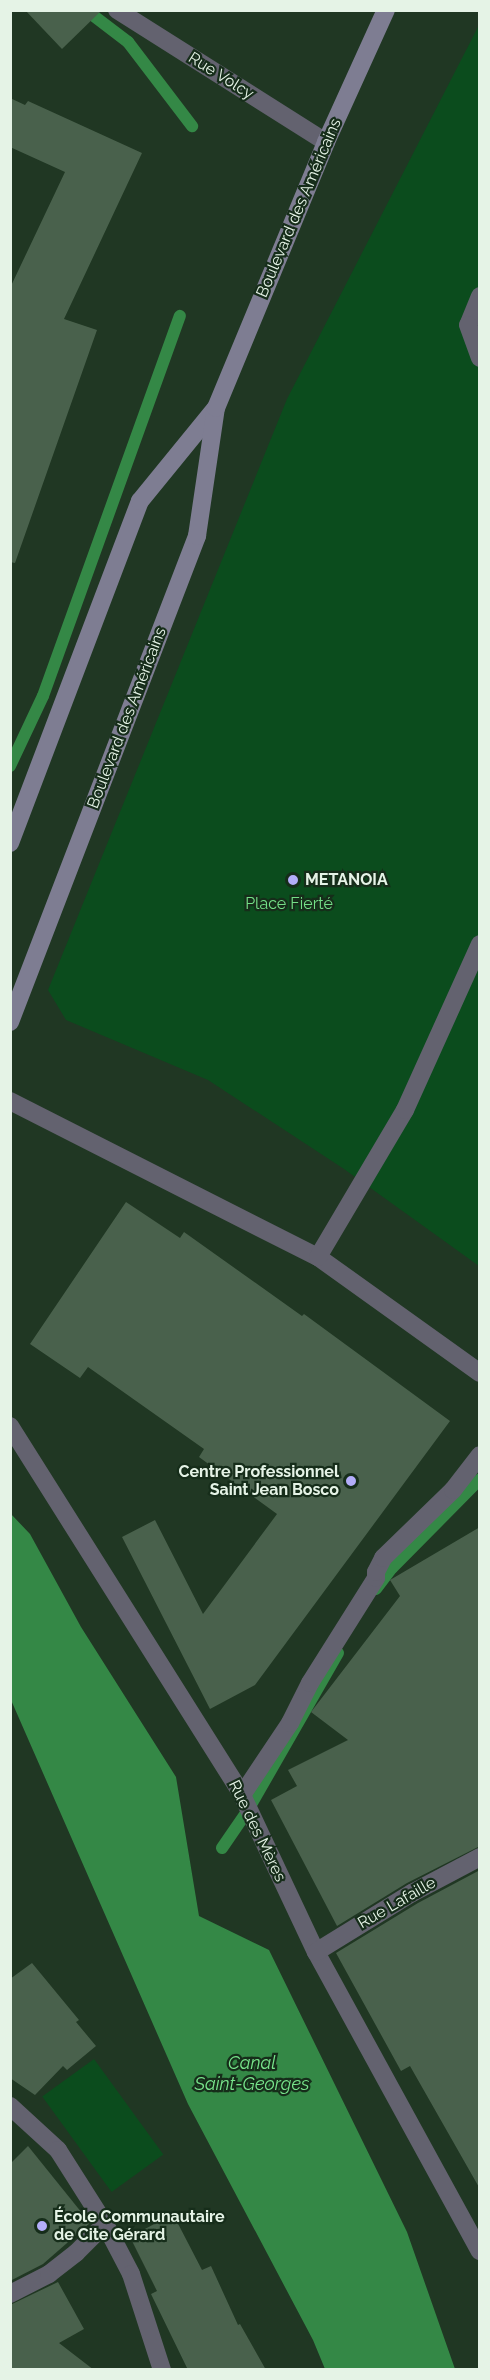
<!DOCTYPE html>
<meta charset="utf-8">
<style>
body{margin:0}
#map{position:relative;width:490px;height:2380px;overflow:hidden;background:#203723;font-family:Raleway,sans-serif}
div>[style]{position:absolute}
.green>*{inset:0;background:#0b4c1d;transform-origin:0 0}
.water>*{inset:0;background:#348846}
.stream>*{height:12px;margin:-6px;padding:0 6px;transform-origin:6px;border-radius:6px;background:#348846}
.building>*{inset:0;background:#49614c}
.street>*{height:18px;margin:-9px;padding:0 9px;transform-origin:9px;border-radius:9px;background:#63626f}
.secondary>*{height:18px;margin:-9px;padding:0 9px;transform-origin:9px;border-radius:9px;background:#7e7d92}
.dots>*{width:16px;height:16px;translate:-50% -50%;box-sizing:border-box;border:3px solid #162d1a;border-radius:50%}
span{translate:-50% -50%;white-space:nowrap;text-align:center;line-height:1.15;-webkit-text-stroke:4.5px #162d1a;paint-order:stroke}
.street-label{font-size:16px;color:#e5f3e6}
.poi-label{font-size:16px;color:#e5f3e6;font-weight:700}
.left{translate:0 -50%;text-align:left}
.right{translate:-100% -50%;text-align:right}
.park-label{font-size:16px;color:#74df87}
.water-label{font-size:18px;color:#78e48b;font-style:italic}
.frame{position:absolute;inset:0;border:12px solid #e5f3e6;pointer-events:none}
</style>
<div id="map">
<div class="green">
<div style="clip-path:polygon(479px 25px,479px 1266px,344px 1169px,208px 1080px,66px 1020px,48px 990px,287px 399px)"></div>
<div style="left:94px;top:2059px;width:118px;height:64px;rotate:54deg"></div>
</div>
<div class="water">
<div style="clip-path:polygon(11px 1514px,30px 1534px,81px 1627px,176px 1777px,199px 1916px,269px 1950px,407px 2232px,455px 2369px,325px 2369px,313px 2340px,188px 2104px,11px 1700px)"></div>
</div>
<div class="stream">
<div style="left:86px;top:10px;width:53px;rotate:37.3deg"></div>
<div style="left:128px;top:42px;width:106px;rotate:52.7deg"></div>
<div style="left:10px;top:766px;width:77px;rotate:-64.8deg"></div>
<div style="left:43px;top:696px;width:404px;rotate:-70.2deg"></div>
<div style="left:376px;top:1589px;width:26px;rotate:-53deg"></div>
<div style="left:392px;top:1568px;width:125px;rotate:-45.3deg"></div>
<div style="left:222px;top:1848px;width:46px;rotate:-55.6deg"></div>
<div style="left:248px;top:1810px;width:181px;rotate:-60.2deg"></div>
</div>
<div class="building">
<div style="clip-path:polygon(25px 10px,102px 10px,62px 49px)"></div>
<div style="clip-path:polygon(10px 98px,25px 105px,28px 101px,142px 153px,64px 319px,97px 330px,15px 563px,10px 562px,10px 288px,65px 172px,10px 147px)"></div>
<div style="clip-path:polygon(126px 1202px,180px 1238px,184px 1232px,302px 1316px,304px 1314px,450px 1421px,255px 1685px,210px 1709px,122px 1537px,155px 1520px,203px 1614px,277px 1514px,199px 1457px,204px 1449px,88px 1367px,80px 1378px,30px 1344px)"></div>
<div style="clip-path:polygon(480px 1527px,480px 1846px,407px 1883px,337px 1926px,271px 1800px,297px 1786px,288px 1770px,348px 1740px,311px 1712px,400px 1596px,390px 1580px)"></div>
<div style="clip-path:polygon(480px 1870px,480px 2189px,410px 2066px,401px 2071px,336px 1953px,418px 1903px)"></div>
<div style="clip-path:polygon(32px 1963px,79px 2020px,76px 2022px,96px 2046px,67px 2070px,63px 2066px,35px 2095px,10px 2078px,10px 1979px)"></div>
<div style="clip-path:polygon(28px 2146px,90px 2223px,43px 2264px,10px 2281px,10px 2164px)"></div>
<div style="clip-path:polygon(173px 2214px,202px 2270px,211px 2266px,238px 2325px,240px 2324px,266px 2370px,188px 2370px,151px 2294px,157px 2291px,130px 2237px)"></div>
<div style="clip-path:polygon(58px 2282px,84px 2329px,59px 2343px,94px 2370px,10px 2370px,10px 2305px)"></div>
</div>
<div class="street">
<div style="left:117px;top:10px;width:247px;rotate:32.3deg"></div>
<div style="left:480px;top:296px;width:31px;rotate:112deg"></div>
<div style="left:468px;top:325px;width:35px;rotate:70deg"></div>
<div style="left:10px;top:1101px;width:345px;rotate:26.9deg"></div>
<div style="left:318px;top:1257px;width:199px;rotate:35.6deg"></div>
<div style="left:318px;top:1257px;width:171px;rotate:-59.4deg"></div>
<div style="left:405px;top:1110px;width:182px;rotate:-65.7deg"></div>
<div style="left:10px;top:1426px;width:436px;rotate:57.8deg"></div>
<div style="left:242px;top:1795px;width:174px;rotate:64.8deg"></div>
<div style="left:316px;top:1952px;width:341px;rotate:61.3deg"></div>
<div style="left:242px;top:1795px;width:87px;rotate:-56.3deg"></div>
<div style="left:290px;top:1723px;width:45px;rotate:-63.4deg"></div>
<div style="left:310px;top:1683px;width:124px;rotate:-57.8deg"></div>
<div style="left:376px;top:1578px;width:6px;rotate:-90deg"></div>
<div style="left:376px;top:1572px;width:16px;rotate:-63deg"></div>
<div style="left:383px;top:1558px;width:98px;rotate:-44.2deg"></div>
<div style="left:453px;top:1490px;width:44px;rotate:-52.4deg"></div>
<div style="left:316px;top:1952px;width:113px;rotate:-31.6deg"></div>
<div style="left:412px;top:1893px;width:77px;rotate:-27.9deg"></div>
<div style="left:10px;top:2106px;width:65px;rotate:42.5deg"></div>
<div style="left:58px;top:2150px;width:88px;rotate:57.6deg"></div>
<div style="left:105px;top:2224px;width:56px;rotate:62.5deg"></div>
<div style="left:131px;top:2274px;width:101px;rotate:72.1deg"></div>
<div style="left:10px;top:2294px;width:44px;rotate:-27.1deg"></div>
<div style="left:49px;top:2274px;width:34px;rotate:-38deg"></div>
<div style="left:76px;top:2253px;width:41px;rotate:-45deg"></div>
</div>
<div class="secondary">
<div style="left:10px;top:843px;width:366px;rotate:-69.2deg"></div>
<div style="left:140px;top:501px;width:119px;rotate:-50.8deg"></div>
<div style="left:10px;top:1022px;width:521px;rotate:-68.95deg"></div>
<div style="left:197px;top:536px;width:129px;rotate:-81.6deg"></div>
<div style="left:216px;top:408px;width:288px;rotate:-67.5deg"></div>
<div style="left:326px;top:142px;width:145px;rotate:-65.6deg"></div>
</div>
<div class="dots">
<div style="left:293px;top:880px;background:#b3adf9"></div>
<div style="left:351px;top:1481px;background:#b3adf9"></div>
<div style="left:42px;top:2226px;background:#b3adf9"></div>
</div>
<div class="street-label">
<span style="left:221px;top:76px;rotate:32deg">Rue Volcy</span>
<span style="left:299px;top:208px;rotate:-67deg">Boulevard des Américains</span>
<span style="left:127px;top:718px;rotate:-69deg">Boulevard des Américains</span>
<span style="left:257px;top:1831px;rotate:64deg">Rue des Mères</span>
<span style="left:397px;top:1903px;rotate:-30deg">Rue Lafaille</span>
</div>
<div class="poi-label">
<span class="left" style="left:305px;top:880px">METANOIA</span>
<span class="right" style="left:339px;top:1481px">Centre Professionnel<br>Saint Jean Bosco</span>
<span class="left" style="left:54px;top:2226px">École Communautaire<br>de Cite Gérard</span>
</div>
<div class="park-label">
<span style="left:289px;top:904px">Place Fierté</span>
</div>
<div class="water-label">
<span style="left:252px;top:2074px">Canal<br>Saint-Georges</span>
</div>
<div class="frame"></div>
</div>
